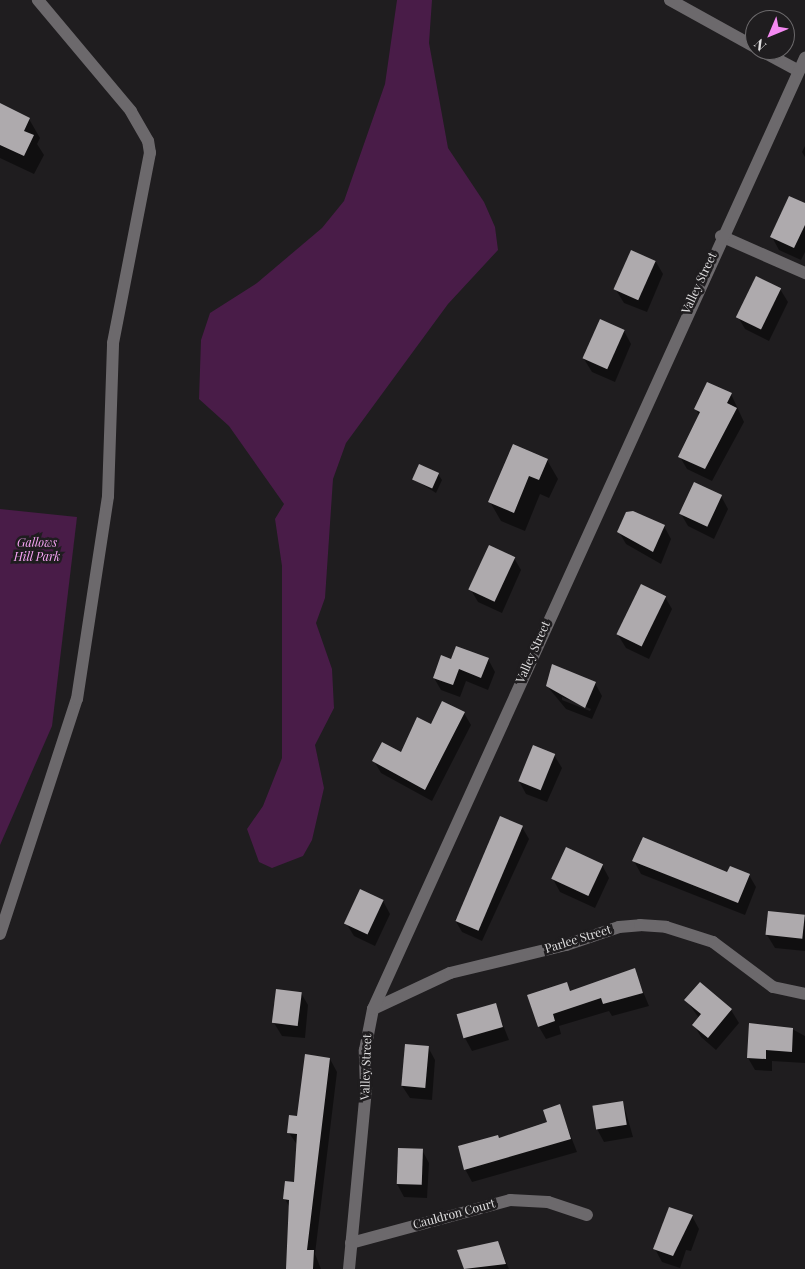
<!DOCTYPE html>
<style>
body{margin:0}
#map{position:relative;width:805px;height:1269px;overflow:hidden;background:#1f1d1f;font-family:"Playfair Display",serif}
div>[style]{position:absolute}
.green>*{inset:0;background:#491c48}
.shadow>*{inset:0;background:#0007}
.building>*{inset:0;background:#aeaaad;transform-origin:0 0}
.service>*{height:12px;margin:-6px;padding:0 6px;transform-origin:6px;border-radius:6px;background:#6c696c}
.minor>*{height:12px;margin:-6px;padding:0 6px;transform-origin:6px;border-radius:6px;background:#6c696c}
span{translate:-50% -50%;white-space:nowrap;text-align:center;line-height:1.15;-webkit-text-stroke:5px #1f1d1f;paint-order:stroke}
.street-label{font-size:12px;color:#e1e0e1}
.park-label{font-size:12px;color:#f9a5f6;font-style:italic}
.north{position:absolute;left:745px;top:10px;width:50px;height:50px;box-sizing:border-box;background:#1f1d1f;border:1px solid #6d6b6d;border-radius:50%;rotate:225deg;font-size:14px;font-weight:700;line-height:20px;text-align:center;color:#e1e0e1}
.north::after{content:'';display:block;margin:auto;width:18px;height:22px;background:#f489f1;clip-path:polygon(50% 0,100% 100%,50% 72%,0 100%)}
</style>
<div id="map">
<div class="green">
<div style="clip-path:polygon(397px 0,432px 0,429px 43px,448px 148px,484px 202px,495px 227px,498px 250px,448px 304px,346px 443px,333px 479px,325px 598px,316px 623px,332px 669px,334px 708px,315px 745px,324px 788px,312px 840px,303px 856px,272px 868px,259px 862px,247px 829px,263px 806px,282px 758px,282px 566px,275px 519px,284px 504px,229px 426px,199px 399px,201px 340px,210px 313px,257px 283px,322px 228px,344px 201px,385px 84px)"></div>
<div style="clip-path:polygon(0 509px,77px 517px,52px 726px,0 845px)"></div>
</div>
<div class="shadow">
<div style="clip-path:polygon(0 105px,29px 119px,40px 138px,37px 144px,44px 155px,34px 174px,0 158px)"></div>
<div style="clip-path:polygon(805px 146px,805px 157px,802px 152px)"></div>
<div style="clip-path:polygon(805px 205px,805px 252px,801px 260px,779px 250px,772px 237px)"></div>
<div style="clip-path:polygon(656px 262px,663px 274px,647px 312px,624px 303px,616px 290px)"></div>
<div style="clip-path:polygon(780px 289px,788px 302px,769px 341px,745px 329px,738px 317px)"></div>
<div style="clip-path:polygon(624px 331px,631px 344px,615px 382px,592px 372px,584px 359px)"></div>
<div style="clip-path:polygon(731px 394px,744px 422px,712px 481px,687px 469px,680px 457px,699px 415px,696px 409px)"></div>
<div style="clip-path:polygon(547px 460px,558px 479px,549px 498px,540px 494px,525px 531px,501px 521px,490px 502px)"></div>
<div style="clip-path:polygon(438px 474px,442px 480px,436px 493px,414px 479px)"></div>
<div style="clip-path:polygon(721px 496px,728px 509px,714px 539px,688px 526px,681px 514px)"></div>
<div style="clip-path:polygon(664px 526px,671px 539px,661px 564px,626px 544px,619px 532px)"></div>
<div style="clip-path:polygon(514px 558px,521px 570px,502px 613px,478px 602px,471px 590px)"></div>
<div style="clip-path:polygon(665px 597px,672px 609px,649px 659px,626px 648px,618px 635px)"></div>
<div style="clip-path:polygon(488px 659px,495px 672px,488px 690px,466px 681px,460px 697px,441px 690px,434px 678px,451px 660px)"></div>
<div style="clip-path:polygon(evenodd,595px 683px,602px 696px,592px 719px,566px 709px,547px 686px,595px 683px,562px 697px,591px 709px,590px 711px,562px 700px,562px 697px)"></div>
<div style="clip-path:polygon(464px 713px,471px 725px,432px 801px,381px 773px,374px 761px,402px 754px,432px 725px)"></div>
<div style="clip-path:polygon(534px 747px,554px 755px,562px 768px,547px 802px,526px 794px,519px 781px)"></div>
<div style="clip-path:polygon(522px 827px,529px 839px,482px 941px,462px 932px,455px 920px)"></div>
<div style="clip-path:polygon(634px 861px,749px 875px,756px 887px,745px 915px,641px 874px)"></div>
<div style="clip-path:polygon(602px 865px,609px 878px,595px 908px,560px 892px,553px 879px)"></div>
<div style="clip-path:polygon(383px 901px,390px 914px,375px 946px,354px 936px,346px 923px)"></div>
<div style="clip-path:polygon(805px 917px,805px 951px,775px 948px,767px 935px)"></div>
<div style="clip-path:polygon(634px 970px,649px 1006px,612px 1016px,609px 1011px,559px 1026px,561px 1034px,546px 1039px,539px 1027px,566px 984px,571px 992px)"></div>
<div style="clip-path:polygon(700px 984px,731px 1010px,739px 1023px,716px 1050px,701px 1037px,694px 1025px,699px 1018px,686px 1000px)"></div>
<div style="clip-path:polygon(301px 993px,308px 1005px,305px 1038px,282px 1036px,274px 1023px)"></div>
<div style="clip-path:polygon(495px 1005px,509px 1040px,472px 1051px,465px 1038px)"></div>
<div style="clip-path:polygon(751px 1024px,792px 1029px,805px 1036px,805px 1063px,772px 1061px,772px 1071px,755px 1070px,748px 1058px)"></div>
<div style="clip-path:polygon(428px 1047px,435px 1060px,432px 1100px,410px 1098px,402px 1086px)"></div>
<div style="clip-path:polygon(330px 1059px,337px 1072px,315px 1254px,321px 1269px,287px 1269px,290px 1208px,285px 1199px,295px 1183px,298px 1146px,289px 1133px)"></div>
<div style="clip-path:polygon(623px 1102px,633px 1137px,604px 1142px,597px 1129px)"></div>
<div style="clip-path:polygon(559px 1106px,577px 1152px,472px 1182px,465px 1169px,499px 1140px,549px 1123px)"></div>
<div style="clip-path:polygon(422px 1150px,429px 1163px,427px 1198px,404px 1197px,397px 1184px)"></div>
<div style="clip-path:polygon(692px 1216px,699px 1229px,691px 1251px,686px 1250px,680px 1268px,662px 1262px,655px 1249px)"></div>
<div style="clip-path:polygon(498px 1243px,509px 1269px,465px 1269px,459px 1251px)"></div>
</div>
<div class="building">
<div style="clip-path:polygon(0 103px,30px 118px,24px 131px,34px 135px,24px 156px,0 145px)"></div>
<div style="clip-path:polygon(789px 196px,805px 203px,805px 225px,794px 248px,770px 237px)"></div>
<div style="left:631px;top:250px;width:27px;height:43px;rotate:24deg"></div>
<div style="left:756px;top:276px;width:28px;height:46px;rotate:26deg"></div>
<div style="left:600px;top:319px;width:27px;height:43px;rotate:24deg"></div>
<div style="clip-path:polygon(707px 382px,732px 393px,727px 403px,737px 408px,705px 469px,678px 457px,700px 412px,694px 409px)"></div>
<div style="clip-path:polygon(513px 444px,548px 459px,539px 480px,529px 476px,514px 513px,488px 502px)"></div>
<div style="left:419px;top:464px;width:22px;height:17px;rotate:24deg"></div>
<div style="left:694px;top:482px;width:31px;height:35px;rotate:25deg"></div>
<div style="clip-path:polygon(633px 511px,665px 525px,653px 552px,617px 532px,626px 512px)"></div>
<div style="left:489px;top:545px;width:29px;height:49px;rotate:25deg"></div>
<div style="left:641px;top:584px;width:28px;height:56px;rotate:26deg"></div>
<div style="clip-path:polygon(456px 646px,489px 658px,481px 678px,459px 669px,453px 685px,433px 678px,441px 655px,451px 659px)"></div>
<div style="clip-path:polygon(552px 664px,596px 682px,585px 708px,546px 686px)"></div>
<div style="clip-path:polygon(442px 701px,465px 712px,425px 790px,372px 761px,382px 742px,401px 752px,417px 717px,431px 724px)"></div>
<div style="left:533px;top:745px;width:24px;height:39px;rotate:22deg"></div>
<div style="left:500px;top:816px;width:25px;height:114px;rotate:23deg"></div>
<div style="clip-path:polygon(643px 837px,727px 872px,730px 866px,750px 874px,738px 903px,632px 861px)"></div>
<div style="left:566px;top:847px;width:41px;height:35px;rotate:25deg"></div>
<div style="left:360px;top:889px;width:26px;height:38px;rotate:25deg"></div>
<div style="left:768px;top:911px;width:37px;height:24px;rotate:6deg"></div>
<div style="clip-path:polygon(635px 968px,643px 993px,603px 1004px,601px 998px,553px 1014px,555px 1021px,538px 1027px,527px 995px,567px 982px,570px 991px)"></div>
<div style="clip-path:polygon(700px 982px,732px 1009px,708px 1038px,692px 1025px,701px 1014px,684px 1000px)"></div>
<div style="left:276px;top:989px;width:26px;height:34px;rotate:7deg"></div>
<div style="left:496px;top:1003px;width:25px;height:41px;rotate:74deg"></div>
<div style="clip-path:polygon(749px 1023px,793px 1028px,792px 1052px,766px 1050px,766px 1059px,747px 1058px)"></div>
<div style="left:405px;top:1044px;width:24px;height:42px;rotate:5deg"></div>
<div style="clip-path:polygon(305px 1054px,330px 1058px,307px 1250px,314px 1250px,313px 1269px,286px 1269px,289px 1200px,283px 1199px,285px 1181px,294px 1182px,297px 1134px,287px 1133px,289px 1115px,297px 1116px)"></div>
<div style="left:623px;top:1101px;width:24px;height:31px;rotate:81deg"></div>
<div style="clip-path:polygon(560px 1104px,571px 1139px,464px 1170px,458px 1146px,498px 1135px,499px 1138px,547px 1122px,543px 1110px)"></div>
<div style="left:398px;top:1148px;width:25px;height:36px;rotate:2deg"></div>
<div style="clip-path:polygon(669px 1207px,693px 1215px,673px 1256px,653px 1249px)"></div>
<div style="clip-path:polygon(498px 1241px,506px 1264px,464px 1269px,457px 1250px)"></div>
</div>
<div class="service">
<div style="left:670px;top:0;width:97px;rotate:28.9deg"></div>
<div style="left:760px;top:50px;width:44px;rotate:28.3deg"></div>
<div style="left:0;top:934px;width:247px;rotate:-71.9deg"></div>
<div style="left:77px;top:699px;width:205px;rotate:-81.3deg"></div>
<div style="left:108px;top:496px;width:153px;rotate:-88.1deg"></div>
<div style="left:113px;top:343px;width:194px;rotate:-79deg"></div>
<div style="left:150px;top:153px;width:12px;rotate:-99deg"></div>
<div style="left:148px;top:141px;width:34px;rotate:-120deg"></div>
<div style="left:131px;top:111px;width:145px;rotate:-130deg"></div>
</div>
<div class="minor">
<div style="left:721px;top:236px;width:92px;rotate:23.8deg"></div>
<div style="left:373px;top:1009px;width:85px;rotate:-25.1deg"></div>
<div style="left:450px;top:973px;width:119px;rotate:-13.6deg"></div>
<div style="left:566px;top:945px;width:56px;rotate:-18.8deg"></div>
<div style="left:619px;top:927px;width:21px;rotate:-5deg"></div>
<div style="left:640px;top:925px;width:26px;rotate:4deg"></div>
<div style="left:666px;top:927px;width:49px;rotate:17.7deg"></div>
<div style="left:713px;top:942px;width:75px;rotate:36.9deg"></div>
<div style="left:773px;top:987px;width:33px;rotate:12deg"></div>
<div style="left:351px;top:1243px;width:165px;rotate:-15.1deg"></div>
<div style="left:510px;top:1200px;width:38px;rotate:3deg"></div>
<div style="left:548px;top:1202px;width:41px;rotate:18.4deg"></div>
<div style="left:349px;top:1269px;width:182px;rotate:-84.6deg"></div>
<div style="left:366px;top:1088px;width:38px;rotate:-92deg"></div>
<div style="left:365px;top:1050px;width:42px;rotate:-79deg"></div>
<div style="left:373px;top:1009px;width:1045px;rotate:-65.57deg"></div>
</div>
<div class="street-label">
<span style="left:699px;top:283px;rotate:-65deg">Valley Street</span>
<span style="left:533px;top:652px;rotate:-66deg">Valley Street</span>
<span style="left:578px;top:939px;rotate:-17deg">Parlee Street</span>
<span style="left:366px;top:1067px;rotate:-88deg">Valley Street</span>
<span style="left:454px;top:1214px;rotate:-15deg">Cauldron Court</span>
</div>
<div class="park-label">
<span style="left:37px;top:550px">Gallows<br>Hill Park</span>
</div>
<div class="north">N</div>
</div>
